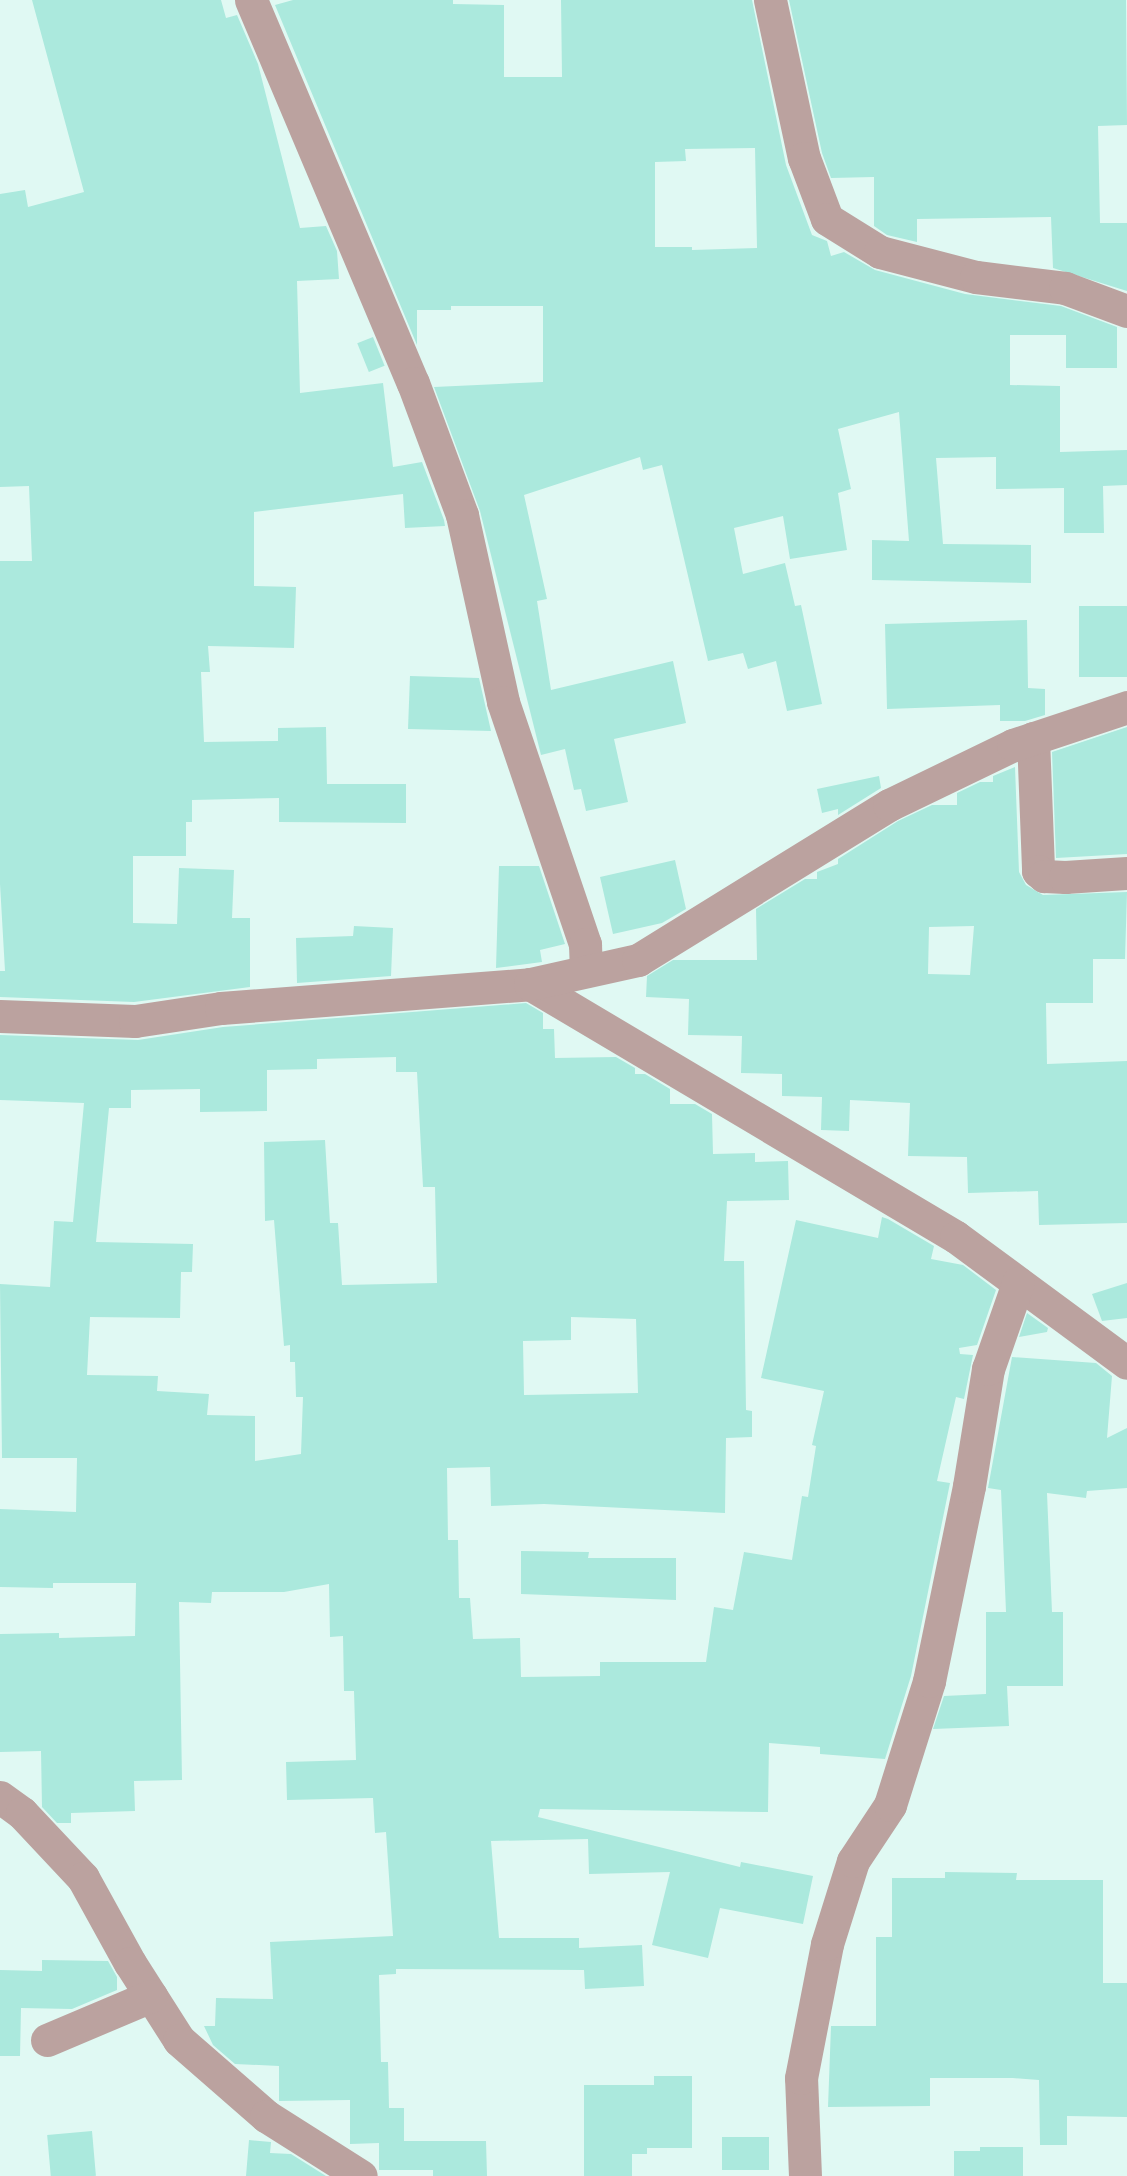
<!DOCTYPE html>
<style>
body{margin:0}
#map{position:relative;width:1127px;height:2176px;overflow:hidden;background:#e0f9f3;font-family:Cabin,sans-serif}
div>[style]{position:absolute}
.building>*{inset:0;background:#abe9dd;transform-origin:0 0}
.minor>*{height:33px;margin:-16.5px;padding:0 16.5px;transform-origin:16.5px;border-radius:16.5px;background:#bba29f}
span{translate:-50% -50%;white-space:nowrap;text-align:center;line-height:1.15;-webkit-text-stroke:4.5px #fff;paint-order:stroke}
</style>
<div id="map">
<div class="building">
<div style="clip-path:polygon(32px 0,221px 0,226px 18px,237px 15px,258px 64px,300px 228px,326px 226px,337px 251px,339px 279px,297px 281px,300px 393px,383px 383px,393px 467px,422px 462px,444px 520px,445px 526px,405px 528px,403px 494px,254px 512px,254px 586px,296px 587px,294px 648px,208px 646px,210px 672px,201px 672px,204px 742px,278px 741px,278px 728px,326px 727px,327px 784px,406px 784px,406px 823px,279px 822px,279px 798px,192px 800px,192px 822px,186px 822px,186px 856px,133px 856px,133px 923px,177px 924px,179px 868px,234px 870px,232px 918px,250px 918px,250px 987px,134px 1002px,0 997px,0 971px,5px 971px,0 884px,0 561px,32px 561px,29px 486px,0 487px,0 194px,25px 190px,28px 207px,84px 192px)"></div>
<div style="clip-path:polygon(evenodd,293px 0,453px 0,453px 4px,504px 5px,504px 77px,562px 77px,561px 0,752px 0,786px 165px,812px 235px,827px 241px,831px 256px,844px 252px,875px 270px,965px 294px,1061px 306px,1117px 327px,1117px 368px,1066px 368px,1066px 335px,1010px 335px,1010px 385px,1060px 386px,1060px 452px,1127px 450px,1127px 485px,1103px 486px,1104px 533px,1064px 533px,1064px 488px,996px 489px,996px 457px,936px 458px,943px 544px,1031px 545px,1031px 583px,872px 580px,872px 540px,909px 541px,899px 412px,838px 429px,851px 489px,838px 493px,847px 550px,790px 559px,783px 516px,734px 528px,743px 574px,785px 563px,795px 606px,801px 605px,822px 704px,787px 711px,776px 661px,748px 669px,743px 653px,708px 661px,662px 465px,643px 470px,640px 457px,524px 495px,547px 599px,537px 601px,551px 690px,673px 661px,686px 723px,614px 739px,628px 802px,586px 811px,581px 789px,574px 790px,565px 749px,541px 755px,480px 511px,434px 387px,543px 382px,543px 306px,451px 306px,451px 310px,417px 310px,417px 345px,275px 5px,293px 0,755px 148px,757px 248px,692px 250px,692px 247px,655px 247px,655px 162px,686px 161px,685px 149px,755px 148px)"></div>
<div style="clip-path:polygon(789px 0,1126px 0,1127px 125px,1098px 126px,1100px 223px,1127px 223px,1127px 291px,1053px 268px,1051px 217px,917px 219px,917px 242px,887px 235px,874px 226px,874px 177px,831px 178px,822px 153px)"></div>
<div style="left:373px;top:337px;width:31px;height:17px;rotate:68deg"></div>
<div style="left:1127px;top:606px;width:71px;height:48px;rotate:90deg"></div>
<div style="clip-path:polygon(1027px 620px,1028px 688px,1045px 689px,1045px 715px,1025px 721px,1000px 721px,1000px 705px,887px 709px,885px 624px)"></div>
<div style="clip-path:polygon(410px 676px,479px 678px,491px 731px,408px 729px)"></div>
<div style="clip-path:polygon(1127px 727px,1127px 854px,1056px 858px,1052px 752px)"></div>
<div style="clip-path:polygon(evenodd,1015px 767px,1019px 872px,1026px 885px,1043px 895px,1127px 892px,1125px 959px,1093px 959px,1093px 1003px,1046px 1003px,1047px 1064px,1127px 1061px,1127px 1223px,1039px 1225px,1038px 1191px,968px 1193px,967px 1157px,908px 1156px,910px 1103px,850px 1100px,849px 1131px,821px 1130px,822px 1097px,782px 1096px,782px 1074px,741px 1073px,742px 1036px,688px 1035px,689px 999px,646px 997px,647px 976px,673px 960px,757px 960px,756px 909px,805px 879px,817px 879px,817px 872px,838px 864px,838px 859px,898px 821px,932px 805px,957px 805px,957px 793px,980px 782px,993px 782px,993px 776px,1015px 767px,974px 926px,970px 975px,928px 974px,929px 927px,974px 926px)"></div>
<div style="clip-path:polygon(879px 776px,881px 788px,838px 815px,838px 809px,822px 813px,817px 789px)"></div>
<div style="clip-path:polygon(675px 860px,686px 909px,662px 923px,613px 934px,600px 877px)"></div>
<div style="clip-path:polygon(499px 866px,539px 866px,565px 944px,540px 950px,542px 962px,496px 968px)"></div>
<div style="clip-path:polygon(354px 926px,393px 928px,391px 976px,297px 983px,296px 938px,353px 936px)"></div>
<div style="clip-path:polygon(evenodd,526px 1003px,543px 1013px,543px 1029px,554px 1029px,555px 1058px,616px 1057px,635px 1068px,635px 1074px,645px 1074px,670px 1089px,670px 1104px,695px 1104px,712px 1114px,713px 1154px,755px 1153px,755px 1162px,788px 1161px,789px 1200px,727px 1201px,724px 1261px,744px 1261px,746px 1410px,752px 1411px,752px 1437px,726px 1438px,725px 1513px,544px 1504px,491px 1506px,490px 1467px,447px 1468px,448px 1540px,458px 1540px,459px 1598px,470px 1598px,473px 1639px,520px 1638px,521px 1677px,600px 1676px,600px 1662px,706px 1662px,714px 1607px,733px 1610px,744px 1552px,792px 1560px,802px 1496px,808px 1497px,816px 1446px,812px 1445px,824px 1391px,761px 1378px,796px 1220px,878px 1238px,882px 1217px,888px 1219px,934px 1246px,931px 1259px,963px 1265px,996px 1290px,977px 1345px,959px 1348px,960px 1354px,973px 1355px,964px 1399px,956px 1397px,937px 1481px,950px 1483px,911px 1676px,885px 1759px,820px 1754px,820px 1747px,769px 1743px,768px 1812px,540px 1809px,538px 1817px,740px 1867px,741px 1862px,813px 1876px,803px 1924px,720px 1908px,708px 1958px,652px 1945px,670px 1872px,589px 1874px,588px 1839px,491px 1841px,499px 1938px,579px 1938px,579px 1948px,642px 1945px,644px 1986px,585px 1989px,584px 1970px,396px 1969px,396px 1974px,379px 1975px,381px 2062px,388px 2062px,389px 2108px,404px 2108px,404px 2141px,486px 2141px,487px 2176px,433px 2176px,433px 2170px,379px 2170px,379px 2143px,350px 2144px,350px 2100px,279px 2101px,279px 2066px,235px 2064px,213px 2045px,204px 2026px,215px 2026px,216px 1998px,273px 1999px,270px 1942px,393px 1936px,386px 1832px,375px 1833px,373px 1798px,287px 1800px,286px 1762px,356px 1760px,354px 1691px,344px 1691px,343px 1636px,330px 1637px,329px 1584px,284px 1592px,212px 1592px,211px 1603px,179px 1602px,182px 1780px,134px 1781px,135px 1811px,71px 1813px,71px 1823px,57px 1823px,42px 1807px,41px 1751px,0 1752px,0 1634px,59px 1633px,59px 1638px,135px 1636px,136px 1583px,53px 1583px,53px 1588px,0 1587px,0 1509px,76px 1512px,77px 1458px,2px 1458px,0 1284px,50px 1287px,54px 1221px,73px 1222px,84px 1103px,0 1100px,0 1035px,138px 1040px,223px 1027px,526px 1003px,396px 1057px,396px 1072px,417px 1072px,423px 1187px,435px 1187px,437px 1283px,342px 1285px,338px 1223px,330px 1223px,325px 1140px,264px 1142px,265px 1221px,274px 1220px,284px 1346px,290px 1345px,290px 1362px,295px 1362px,296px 1397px,303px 1397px,301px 1454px,255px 1461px,255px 1416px,207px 1415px,209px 1394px,157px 1391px,158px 1376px,87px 1375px,90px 1317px,180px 1318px,181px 1272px,192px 1272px,193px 1244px,96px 1242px,109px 1108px,131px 1108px,131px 1090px,200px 1089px,200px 1112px,267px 1111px,267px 1070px,317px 1069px,317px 1059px,396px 1057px,526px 1003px,571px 1317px,636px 1319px,638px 1393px,524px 1395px,523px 1341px,571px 1340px,571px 1317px)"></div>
<div style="clip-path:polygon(1127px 1283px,1127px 1318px,1102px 1321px,1092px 1294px)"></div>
<div style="clip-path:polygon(1027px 1313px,1048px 1328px,1047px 1332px,1019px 1337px)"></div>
<div style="clip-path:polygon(1012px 1357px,1096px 1363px,1112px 1376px,1107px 1438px,1127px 1428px,1127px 1488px,1087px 1491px,1086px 1498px,1047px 1493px,1052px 1612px,1063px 1612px,1063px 1686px,1007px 1686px,1009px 1726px,933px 1729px,944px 1696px,986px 1694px,986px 1612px,1006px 1612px,1001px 1490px,988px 1488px)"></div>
<div style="clip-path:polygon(521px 1551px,589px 1552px,588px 1558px,676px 1558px,676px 1600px,521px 1594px)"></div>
<div style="clip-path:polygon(945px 1872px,1017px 1873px,1016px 1880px,1103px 1880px,1103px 1983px,1127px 1983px,1127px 2117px,1067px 2116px,1067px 2145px,1040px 2145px,1039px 2080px,1013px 2078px,930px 2078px,930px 2106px,828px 2107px,831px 2026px,876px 2026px,876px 1937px,892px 1937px,892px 1878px,945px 1878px)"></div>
<div style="clip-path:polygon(42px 1960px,108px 1961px,117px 1977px,117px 1990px,72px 2009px,21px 2008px,20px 2056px,0 2056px,0 1970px,42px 1971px)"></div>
<div style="clip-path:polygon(654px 2076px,692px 2076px,692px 2148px,647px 2148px,647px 2154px,632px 2154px,632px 2176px,584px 2176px,584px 2085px,654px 2085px)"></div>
<div style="left:92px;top:2131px;width:45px;height:45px;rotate:85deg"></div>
<div style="left:722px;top:2137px;width:47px;height:33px"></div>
<div style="clip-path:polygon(249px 2140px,271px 2142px,270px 2153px,291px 2154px,326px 2176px,246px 2176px)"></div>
<div style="clip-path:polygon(980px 2147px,1023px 2147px,1023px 2176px,954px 2176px,954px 2151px,980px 2151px)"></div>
</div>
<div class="minor">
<div style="left:251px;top:0;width:416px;rotate:67.1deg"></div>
<div style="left:413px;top:383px;width:141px;rotate:69.6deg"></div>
<div style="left:462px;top:515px;width:191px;rotate:77.6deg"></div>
<div style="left:503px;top:702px;width:256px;rotate:71.3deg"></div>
<div style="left:585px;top:944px;width:27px;rotate:88deg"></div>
<div style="left:770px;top:0;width:162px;rotate:77.9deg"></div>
<div style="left:804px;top:158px;width:65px;rotate:69.3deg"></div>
<div style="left:827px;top:219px;width:62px;rotate:31.9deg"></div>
<div style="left:880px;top:252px;width:99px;rotate:14.6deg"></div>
<div style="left:976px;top:277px;width:90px;rotate:7deg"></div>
<div style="left:1065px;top:288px;width:66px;rotate:20.4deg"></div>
<div style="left:1033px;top:738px;width:133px;rotate:87.8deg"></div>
<div style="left:1038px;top:871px;width:8px;rotate:40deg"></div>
<div style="left:1044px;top:876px;width:21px;rotate:3deg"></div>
<div style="left:1065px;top:877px;width:62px;rotate:-3.7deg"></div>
<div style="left:530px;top:984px;width:495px;rotate:30.7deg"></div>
<div style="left:956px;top:1237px;width:212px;rotate:36.4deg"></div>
<div style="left:0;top:1016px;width:135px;rotate:2.1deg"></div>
<div style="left:135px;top:1021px;width:87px;rotate:-8.6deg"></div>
<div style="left:221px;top:1008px;width:310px;rotate:-4.4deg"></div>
<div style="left:530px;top:984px;width:111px;rotate:-12.5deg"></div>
<div style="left:638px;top:960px;width:295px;rotate:-31.7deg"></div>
<div style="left:889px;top:805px;width:138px;rotate:-25.8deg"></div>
<div style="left:1013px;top:745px;width:120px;rotate:-18.4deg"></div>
<div style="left:0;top:1797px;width:27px;rotate:36deg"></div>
<div style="left:22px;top:1813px;width:89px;rotate:46.8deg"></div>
<div style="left:83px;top:1878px;width:97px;rotate:61.1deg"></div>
<div style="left:130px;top:1963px;width:91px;rotate:57.5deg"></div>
<div style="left:179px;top:2040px;width:116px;rotate:41.1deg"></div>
<div style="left:266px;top:2116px;width:112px;rotate:32.3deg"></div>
<div style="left:47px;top:2040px;width:113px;rotate:-22.9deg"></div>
<div style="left:805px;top:2176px;width:98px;rotate:-92.3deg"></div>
<div style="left:801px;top:2078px;width:136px;rotate:-79deg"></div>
<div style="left:827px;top:1944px;width:87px;rotate:-72.6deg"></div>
<div style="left:853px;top:1861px;width:67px;rotate:-56.5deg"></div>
<div style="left:890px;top:1805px;width:130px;rotate:-72.5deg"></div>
<div style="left:929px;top:1681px;width:199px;rotate:-78.4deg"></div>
<div style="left:969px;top:1486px;width:119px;rotate:-80.8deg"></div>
<div style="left:988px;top:1369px;width:91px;rotate:-70.8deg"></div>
</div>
</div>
